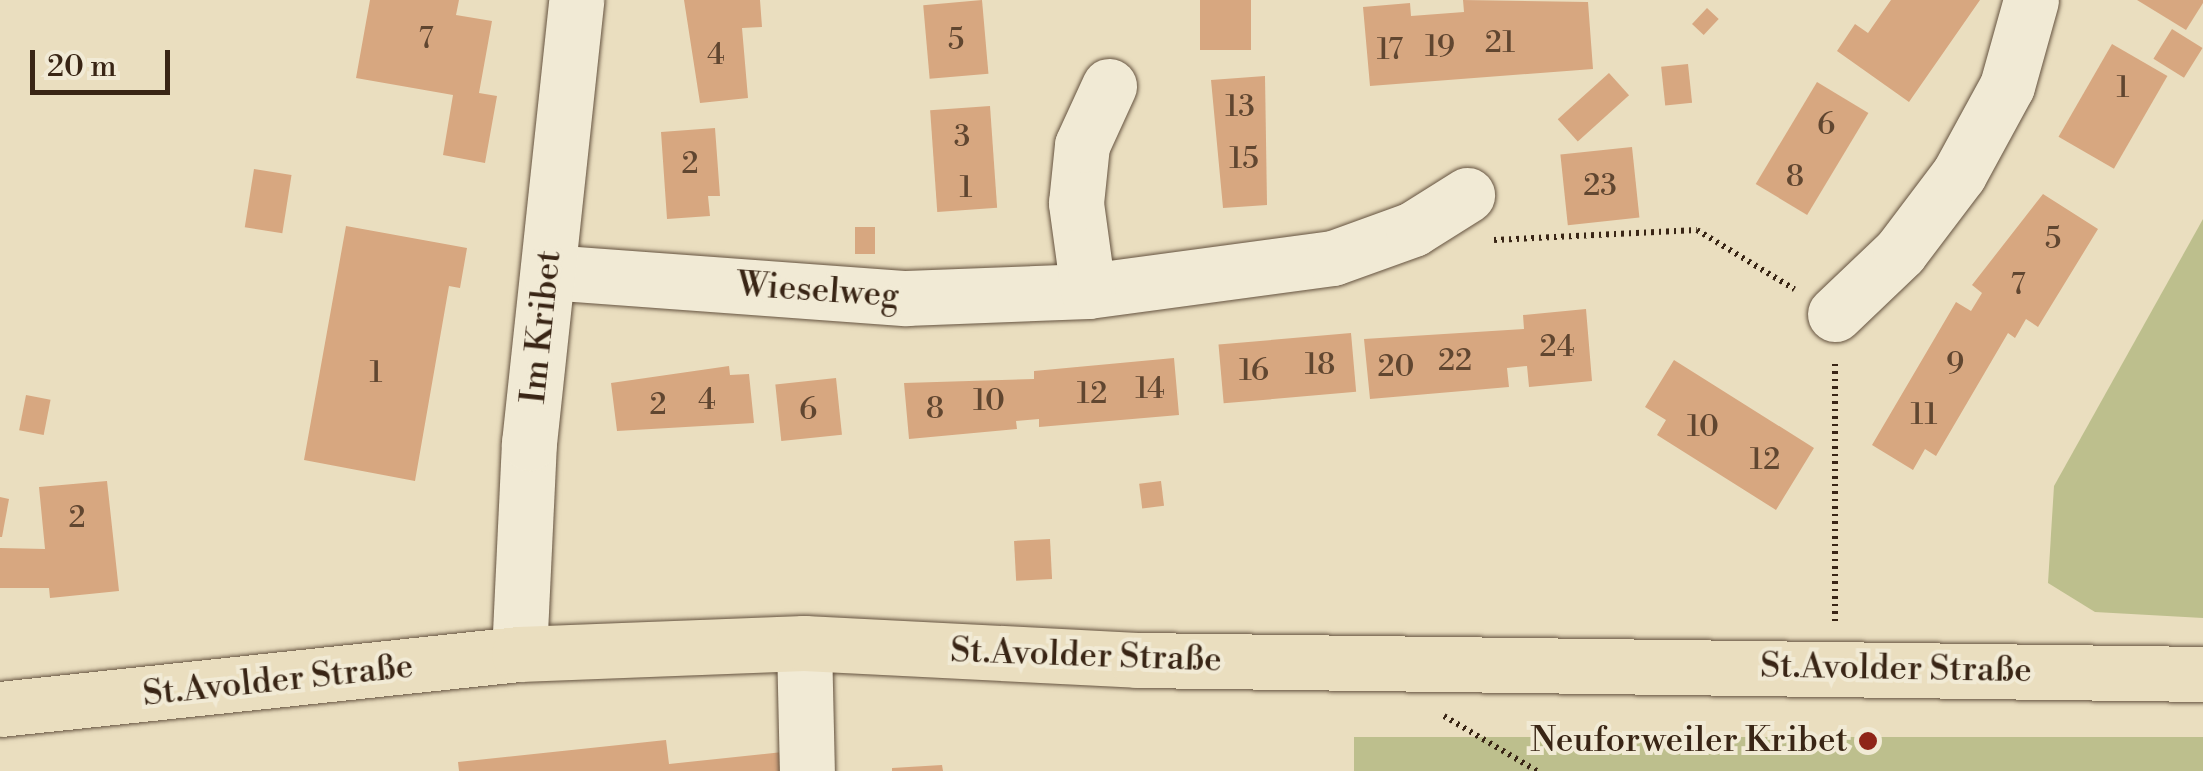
<!DOCTYPE html>
<meta charset="utf-8">
<style>
body{margin:0}
#map{position:relative;width:2203px;height:771px;overflow:hidden;background:#eadebf;font-family:"Libre Bodoni",serif}
div>[style]{position:absolute}
.green>*{inset:0;background:#bdbf8d;transform-origin:0 0}
.building>*{inset:0;background:#d7a780;transform-origin:0 0}
.path>*{height:6px;margin-top:-3px;transform-origin:0;background:repeating-linear-gradient(90deg,#392515 0 2.5px,transparent 0 7.5px)}
.roads{filter:drop-shadow(0 0 2px #655340) drop-shadow(0 0 2px #655340)}
.minor>*{height:55px;margin:-27.5px;padding:0 27.5px;transform-origin:27.5px;border-radius:27.5px;background:#f1ead5}
.major>*{height:55px;margin:-27.5px;padding:0 27.5px;transform-origin:27.5px;border-radius:27.5px;background:#eadebf}
.dots>*{width:28px;height:28px;translate:-50% -50%;box-sizing:border-box;border:5px solid #f1ead5;border-radius:50%}
span{translate:-50% -50%;white-space:nowrap;text-align:center;line-height:1.15;-webkit-text-stroke:8px #f1ead5;paint-order:stroke}
.number-label{font-size:30px;color:#604630}
.number-label span{-webkit-text-stroke-width:0}
.street-label{font-size:35px;color:#392515}
.poi-label{font-size:35px;color:#392515}
.right{translate:-100% -50%;text-align:right}
.scale{position:absolute;left:30px;top:50px;width:140px;height:45px;box-sizing:border-box;border:5px solid #392515;border-top:0;padding-left:12px;font-size:30px;line-height:35px;white-space:nowrap;color:#392515;-webkit-text-stroke:8px #f1ead5;paint-order:stroke}
</style>
<div id="map">
<div class="green">
<div style="clip-path:polygon(2203px 219px,2203px 618px,2095px 612px,2048px 583px,2054px 486px)"></div>
<div style="left:1354px;top:737px;width:849px;height:35px"></div>
</div>
<div class="building">
<div style="clip-path:polygon(370px 0,459px 0,456px 15px,492px 21px,479px 93px,497px 96px,485px 163px,443px 155px,453px 95px,356px 78px)"></div>
<div style="clip-path:polygon(684px 0,760px 0,762px 27px,742px 28px,748px 98px,700px 103px)"></div>
<div style="left:982px;top:0;width:74px;height:59px;rotate:85deg"></div>
<div style="left:1200px;top:0;width:51px;height:50px"></div>
<div style="clip-path:polygon(1463px 0,1588px 2px,1593px 69px,1370px 86px,1363px 7px,1410px 3px,1411px 16px,1464px 12px)"></div>
<div style="clip-path:polygon(1891px 0,1980px 0,1909px 102px,1837px 51px,1855px 24px,1868px 33px)"></div>
<div style="clip-path:polygon(2137px 0,2203px 0,2203px 3px,2186px 30px)"></div>
<div style="left:1707px;top:8px;width:16px;height:22px;rotate:43deg"></div>
<div style="left:2172px;top:29px;width:36px;height:35px;rotate:32deg"></div>
<div style="left:2112px;top:44px;width:64px;height:107px;rotate:30deg"></div>
<div style="left:1688px;top:64px;width:39px;height:27px;rotate:84deg"></div>
<div style="left:1609px;top:73px;width:30px;height:69px;rotate:48deg"></div>
<div style="clip-path:polygon(1265px 76px,1267px 205px,1223px 208px,1211px 80px)"></div>
<div style="left:1817px;top:82px;width:60px;height:119px;rotate:31deg"></div>
<div style="left:990px;top:106px;width:102px;height:60px;rotate:86deg"></div>
<div style="clip-path:polygon(715px 128px,720px 196px,708px 196px,710px 216px,667px 219px,661px 132px)"></div>
<div style="left:1632px;top:147px;width:71px;height:72px;rotate:84deg"></div>
<div style="left:254px;top:169px;width:38px;height:59px;rotate:9deg"></div>
<div style="clip-path:polygon(2043px 194px,2098px 229px,2038px 327px,2026px 319px,2015px 338px,2008px 333px,1936px 456px,1925px 449px,1913px 470px,1872px 445px,1956px 302px,1971px 311px,1982px 293px,1972px 285px)"></div>
<div style="clip-path:polygon(346px 226px,467px 248px,460px 288px,449px 286px,415px 481px,304px 460px)"></div>
<div style="left:855px;top:227px;width:20px;height:27px"></div>
<div style="clip-path:polygon(1586px 309px,1592px 381px,1529px 387px,1527px 366px,1507px 368px,1509px 387px,1370px 399px,1364px 339px,1524px 329px,1523px 315px)"></div>
<div style="left:1351px;top:333px;width:59px;height:133px;rotate:85deg"></div>
<div style="clip-path:polygon(1174px 358px,1179px 415px,1039px 427px,1039px 419px,1016px 421px,1017px 429px,909px 439px,904px 383px,1034px 379px,1034px 371px)"></div>
<div style="clip-path:polygon(1674px 360px,1814px 448px,1776px 510px,1657px 435px,1666px 420px,1645px 407px)"></div>
<div style="clip-path:polygon(729px 366px,730px 375px,749px 374px,754px 423px,617px 431px,611px 383px)"></div>
<div style="left:836px;top:378px;width:57px;height:61px;rotate:84deg"></div>
<div style="left:26px;top:395px;width:25px;height:36px;rotate:11deg"></div>
<div style="clip-path:polygon(107px 481px,119px 591px,50px 598px,49px 588px,0 588px,0 548px,45px 549px,39px 487px)"></div>
<div style="left:1161px;top:481px;width:25px;height:22px;rotate:83deg"></div>
<div style="clip-path:polygon(0 497px,9px 499px,2px 537px,0 537px)"></div>
<div style="left:1050px;top:539px;width:40px;height:36px;rotate:87deg"></div>
<div style="clip-path:polygon(666px 740px,669px 764px,792px 751px,794px 771px,459px 771px,458px 762px)"></div>
<div style="clip-path:polygon(942px 765px,943px 771px,892px 771px,892px 768px)"></div>
</div>
<div class="path">
<div style="left:1494px;top:240px;width:203px;rotate:-2.8deg"></div>
<div style="left:1697px;top:230px;width:114px;rotate:31.3deg"></div>
<div style="left:1835px;top:364px;width:257px;rotate:90deg"></div>
<div style="left:1444px;top:716px;width:108px;rotate:30.6deg"></div>
</div>
<div class="roads">
<div class="minor">
<div style="left:548px;top:272px;width:359px;rotate:4.2deg"></div>
<div style="left:906px;top:298px;width:182px;rotate:-2.2deg"></div>
<div style="left:1088px;top:291px;width:247px;rotate:-7.7deg"></div>
<div style="left:1333px;top:258px;width:85px;rotate:-19.9deg"></div>
<div style="left:1413px;top:229px;width:64px;rotate:-32.2deg"></div>
<div style="left:1088px;top:291px;width:89px;rotate:-97.8deg"></div>
<div style="left:1076px;top:203px;width:58px;rotate:-84.1deg"></div>
<div style="left:1082px;top:145px;width:65px;rotate:-65.4deg"></div>
<div style="left:1835px;top:314px;width:90px;rotate:-43.6deg"></div>
<div style="left:1900px;top:252px;width:98px;rotate:-52.9deg"></div>
<div style="left:1959px;top:174px;width:100px;rotate:-61.4deg"></div>
<div style="left:2007px;top:86px;width:89px;rotate:-74.4deg"></div>
<div style="left:804px;top:643px;width:128px;rotate:88.7deg"></div>
<div style="left:519px;top:654px;width:211px;rotate:-87.3deg"></div>
<div style="left:529px;top:443px;width:445px;rotate:-83.9deg"></div>
</div>
<div class="major">
<div style="left:0;top:709px;width:522px;rotate:-6.05deg"></div>
<div style="left:519px;top:654px;width:285px;rotate:-2.2deg"></div>
<div style="left:804px;top:643px;width:333px;rotate:2.9deg"></div>
<div style="left:1137px;top:660px;width:1066px;rotate:0.75deg"></div>
</div>
</div>
<div class="dots">
<div style="left:1868px;top:741px;background:#8f2418"></div>
</div>
<div class="number-label">
<span style="left:426px;top:39px">7</span>
<span style="left:956px;top:40px">5</span>
<span style="left:1500px;top:43px">21</span>
<span style="left:1440px;top:47px">19</span>
<span style="left:1390px;top:50px">17</span>
<span style="left:716px;top:55px">4</span>
<span style="left:2123px;top:88px">1</span>
<span style="left:1240px;top:107px">13</span>
<span style="left:1826px;top:125px">6</span>
<span style="left:962px;top:137px">3</span>
<span style="left:1244px;top:159px">15</span>
<span style="left:690px;top:164px">2</span>
<span style="left:1795px;top:177px">8</span>
<span style="left:1600px;top:186px">23</span>
<span style="left:966px;top:188px">1</span>
<span style="left:2053px;top:239px">5</span>
<span style="left:2018px;top:285px">7</span>
<span style="left:1557px;top:347px">24</span>
<span style="left:1455px;top:361px">22</span>
<span style="left:1955px;top:364px">9</span>
<span style="left:1320px;top:365px">18</span>
<span style="left:1396px;top:367px">20</span>
<span style="left:1254px;top:371px">16</span>
<span style="left:376px;top:373px">1</span>
<span style="left:1150px;top:389px">14</span>
<span style="left:1092px;top:394px">12</span>
<span style="left:707px;top:400px">4</span>
<span style="left:989px;top:401px">10</span>
<span style="left:658px;top:405px">2</span>
<span style="left:935px;top:409px">8</span>
<span style="left:808px;top:410px">6</span>
<span style="left:1924px;top:415px">11</span>
<span style="left:1703px;top:427px">10</span>
<span style="left:1765px;top:460px">12</span>
<span style="left:77px;top:518px">2</span>
</div>
<div class="street-label">
<span style="left:818px;top:291px;rotate:4deg">Wieselweg</span>
<span style="left:542px;top:327px;rotate:-84deg">Im Kribet</span>
<span style="left:1086px;top:656px;rotate:2deg">St.Avolder Straße</span>
<span style="left:1896px;top:669px;rotate:1deg">St.Avolder Straße</span>
<span style="left:278px;top:681px;rotate:-6deg">St.Avolder Straße</span>
</div>
<div class="poi-label">
<span class="right" style="left:1848px;top:741px">Neuforweiler Kribet</span>
</div>
<div class="scale">20 m</div>
</div>
